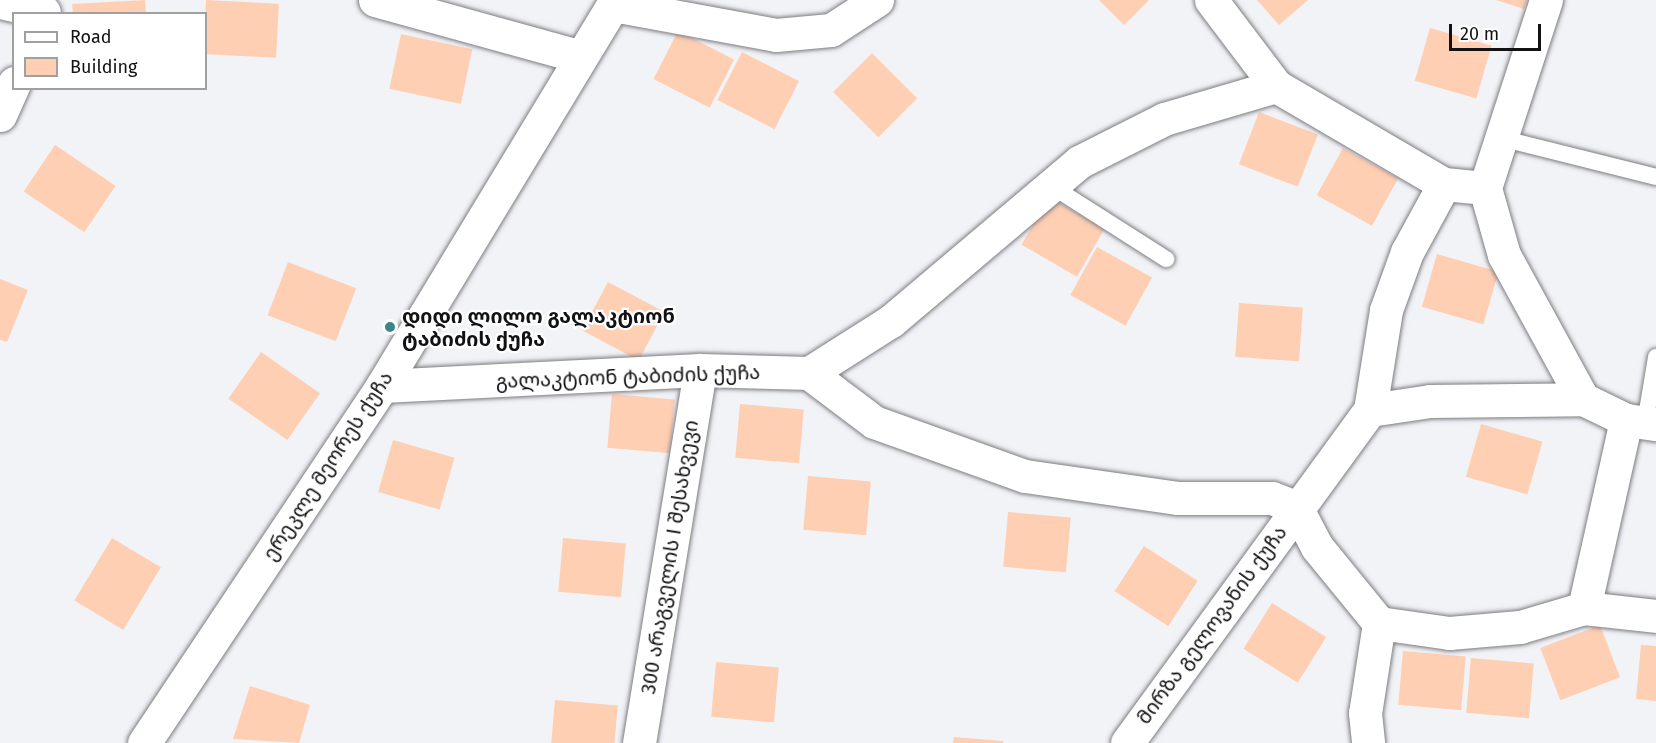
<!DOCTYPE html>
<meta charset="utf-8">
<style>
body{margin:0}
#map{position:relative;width:1656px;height:743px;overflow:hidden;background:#f2f3f7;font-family:"Fira Sans","Noto Sans Georgian",sans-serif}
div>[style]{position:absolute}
.building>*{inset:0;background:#ffcfb3;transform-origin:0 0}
.roads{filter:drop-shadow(0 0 2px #7d7d81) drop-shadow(0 0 2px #7d7d81)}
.service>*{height:16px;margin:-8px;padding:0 8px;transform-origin:8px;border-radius:8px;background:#fff}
.minor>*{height:33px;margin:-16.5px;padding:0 16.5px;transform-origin:16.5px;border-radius:16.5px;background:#fff}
.tertiary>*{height:33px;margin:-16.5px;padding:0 16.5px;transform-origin:16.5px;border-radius:16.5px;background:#fff}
.dots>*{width:16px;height:16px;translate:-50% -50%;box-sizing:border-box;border:3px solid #fff;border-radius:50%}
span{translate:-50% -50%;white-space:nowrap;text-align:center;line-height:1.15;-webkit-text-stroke:4.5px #fff;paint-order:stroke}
.poi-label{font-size:20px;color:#121214;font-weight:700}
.left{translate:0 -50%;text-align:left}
.street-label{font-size:20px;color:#121214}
.legend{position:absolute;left:12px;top:12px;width:195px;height:78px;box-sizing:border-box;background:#fff;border:2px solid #a0a0a1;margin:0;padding:8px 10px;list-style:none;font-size:18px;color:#121214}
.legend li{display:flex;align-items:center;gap:12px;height:30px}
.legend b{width:30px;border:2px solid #a0a0a1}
.scale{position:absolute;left:1449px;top:24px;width:92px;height:27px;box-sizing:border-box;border:3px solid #121214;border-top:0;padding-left:8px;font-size:18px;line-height:21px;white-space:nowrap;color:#121214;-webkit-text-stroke:4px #fff;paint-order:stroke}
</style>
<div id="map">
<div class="building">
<div style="clip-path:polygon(145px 0,146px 14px,73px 14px,72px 4px)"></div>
<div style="left:206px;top:0;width:73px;height:54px;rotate:3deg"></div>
<div style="clip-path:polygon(1099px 0,1149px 0,1124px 25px)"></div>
<div style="clip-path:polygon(1257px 0,1308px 0,1279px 25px)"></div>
<div style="clip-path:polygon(1496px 0,1527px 0,1524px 9px)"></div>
<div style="left:1430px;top:28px;width:64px;height:55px;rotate:16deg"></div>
<div style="left:678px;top:31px;width:63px;height:54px;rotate:27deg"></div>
<div style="left:401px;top:34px;width:73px;height:56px;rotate:12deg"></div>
<div style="left:742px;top:52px;width:64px;height:54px;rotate:27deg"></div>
<div style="left:872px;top:53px;width:64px;height:55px;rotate:45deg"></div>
<div style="left:1259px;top:112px;width:63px;height:56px;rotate:21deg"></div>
<div style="left:55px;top:145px;width:73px;height:56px;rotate:34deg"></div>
<div style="left:1343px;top:148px;width:63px;height:54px;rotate:29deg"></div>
<div style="left:1049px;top:197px;width:64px;height:55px;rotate:30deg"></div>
<div style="left:1097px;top:247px;width:63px;height:55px;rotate:29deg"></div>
<div style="left:1437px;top:254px;width:64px;height:55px;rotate:16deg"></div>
<div style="left:288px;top:262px;width:73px;height:57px;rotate:21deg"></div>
<div style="clip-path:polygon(0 279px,28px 290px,7px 342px,0 340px)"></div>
<div style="left:608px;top:282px;width:64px;height:55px;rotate:28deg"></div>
<div style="left:1239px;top:303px;width:64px;height:54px;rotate:4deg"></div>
<div style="left:261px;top:352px;width:72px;height:57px;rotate:35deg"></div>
<div style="left:612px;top:394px;width:63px;height:54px;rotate:5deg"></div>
<div style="left:740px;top:404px;width:64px;height:54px;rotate:5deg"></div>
<div style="left:1481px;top:424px;width:64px;height:55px;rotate:16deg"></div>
<div style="left:393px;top:440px;width:64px;height:54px;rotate:16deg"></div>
<div style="left:808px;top:476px;width:63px;height:54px;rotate:5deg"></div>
<div style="left:1008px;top:512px;width:63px;height:55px;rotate:5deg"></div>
<div style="left:112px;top:538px;width:57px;height:73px;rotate:31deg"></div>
<div style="left:563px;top:538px;width:63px;height:54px;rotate:5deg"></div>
<div style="left:1144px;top:546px;width:64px;height:54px;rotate:33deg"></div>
<div style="left:1272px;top:603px;width:64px;height:54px;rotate:32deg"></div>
<div style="left:1600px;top:625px;width:56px;height:64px;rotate:69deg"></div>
<div style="clip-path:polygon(1641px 645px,1656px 646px,1656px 701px,1636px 699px)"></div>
<div style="left:1403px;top:651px;width:63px;height:54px;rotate:5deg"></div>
<div style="left:1471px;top:658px;width:63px;height:55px;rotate:5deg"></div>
<div style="left:716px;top:662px;width:63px;height:55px;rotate:5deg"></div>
<div style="clip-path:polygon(250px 686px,310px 705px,299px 743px,233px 739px)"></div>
<div style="left:555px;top:700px;width:63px;height:43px;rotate:5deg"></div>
<div style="clip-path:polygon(954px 737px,1003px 741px,1003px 743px,953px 743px)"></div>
</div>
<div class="roads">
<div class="service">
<div style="left:1500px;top:138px;width:161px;rotate:14deg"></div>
<div style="left:1050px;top:185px;width:138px;rotate:32.5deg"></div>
<div style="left:1645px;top:423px;width:67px;rotate:-80.5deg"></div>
</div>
<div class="minor">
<div style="left:375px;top:0;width:212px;rotate:15.4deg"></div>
<div style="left:1211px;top:0;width:108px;rotate:52.9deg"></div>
<div style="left:1276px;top:86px;width:194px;rotate:30.3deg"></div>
<div style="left:1444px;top:184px;width:41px;rotate:5.6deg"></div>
<div style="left:1546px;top:0;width:198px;rotate:108deg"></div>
<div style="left:1485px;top:188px;width:70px;rotate:74.2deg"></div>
<div style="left:1504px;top:255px;width:164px;rotate:61.3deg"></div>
<div style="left:0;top:2px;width:45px;rotate:12.8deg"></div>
<div style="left:613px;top:5px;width:166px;rotate:10.4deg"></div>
<div style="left:776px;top:35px;width:55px;rotate:-5.2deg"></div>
<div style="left:831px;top:30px;width:55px;rotate:-33.1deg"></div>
<div style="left:0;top:115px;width:35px;rotate:-66deg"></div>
<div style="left:809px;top:373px;width:97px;rotate:-32.4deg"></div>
<div style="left:891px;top:321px;width:246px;rotate:-40.2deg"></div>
<div style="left:1079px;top:162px;width:95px;rotate:-26.8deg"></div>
<div style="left:1164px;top:119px;width:117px;rotate:-16.4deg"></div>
<div style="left:382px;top:386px;width:318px;rotate:-2.9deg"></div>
<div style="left:700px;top:370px;width:109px;rotate:1.6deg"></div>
<div style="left:809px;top:373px;width:81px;rotate:37deg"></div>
<div style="left:874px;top:422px;width:160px;rotate:19.7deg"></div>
<div style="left:1025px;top:476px;width:155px;rotate:8.2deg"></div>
<div style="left:1178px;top:498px;width:94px"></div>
<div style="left:1272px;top:498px;width:26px;rotate:21deg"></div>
<div style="left:1370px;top:410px;width:101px;rotate:-80.9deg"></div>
<div style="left:1386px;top:310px;width:62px;rotate:-70.1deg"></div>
<div style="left:1407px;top:252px;width:77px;rotate:-61.4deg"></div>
<div style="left:1296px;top:507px;width:45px;rotate:62.3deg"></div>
<div style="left:1317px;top:547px;width:98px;rotate:50.8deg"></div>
<div style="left:1379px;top:623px;width:91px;rotate:98.8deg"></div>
<div style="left:1365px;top:713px;width:30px;rotate:84deg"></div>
<div style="left:1584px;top:608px;width:72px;rotate:6.3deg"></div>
<div style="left:1379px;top:623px;width:71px;rotate:8.1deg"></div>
<div style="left:1449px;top:633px;width:71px;rotate:-4.8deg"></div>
<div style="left:1520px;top:627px;width:67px;rotate:-16.5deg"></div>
<div style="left:1584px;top:608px;width:193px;rotate:-77.4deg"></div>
<div style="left:639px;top:743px;width:378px;rotate:-80.7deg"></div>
<div style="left:1127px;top:743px;width:412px;rotate:-53.9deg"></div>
<div style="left:1370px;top:410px;width:61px;rotate:-8.5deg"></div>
<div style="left:1430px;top:401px;width:153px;rotate:-0.7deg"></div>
<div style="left:1583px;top:399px;width:48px;rotate:26deg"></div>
<div style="left:1626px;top:420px;width:30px;rotate:8deg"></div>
</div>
<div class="tertiary">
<div style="left:144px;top:743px;width:429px;rotate:-56.3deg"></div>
<div style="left:382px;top:386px;width:451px;rotate:-58.8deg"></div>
</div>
</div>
<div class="dots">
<div style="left:390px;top:327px;background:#3c838b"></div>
</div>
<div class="poi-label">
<span class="left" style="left:402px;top:328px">დიდი ლილო გალაკტიონ<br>ტაბიძის ქუჩა</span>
</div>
<div class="street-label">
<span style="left:628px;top:377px;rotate:-2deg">გალაკტიონ ტაბიძის ქუჩა</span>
<span style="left:328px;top:466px;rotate:-57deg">ერეკლე მეორეს ქუჩა</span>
<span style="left:670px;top:557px;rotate:-81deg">300 არაგველის I შესახვევი</span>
<span style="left:1212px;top:625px;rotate:-54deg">მირზა გელოვანის ქუჩა</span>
</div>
<ul class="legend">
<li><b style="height:8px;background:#fff"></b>Road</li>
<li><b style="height:16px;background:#ffcfb3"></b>Building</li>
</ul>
<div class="scale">20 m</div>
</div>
